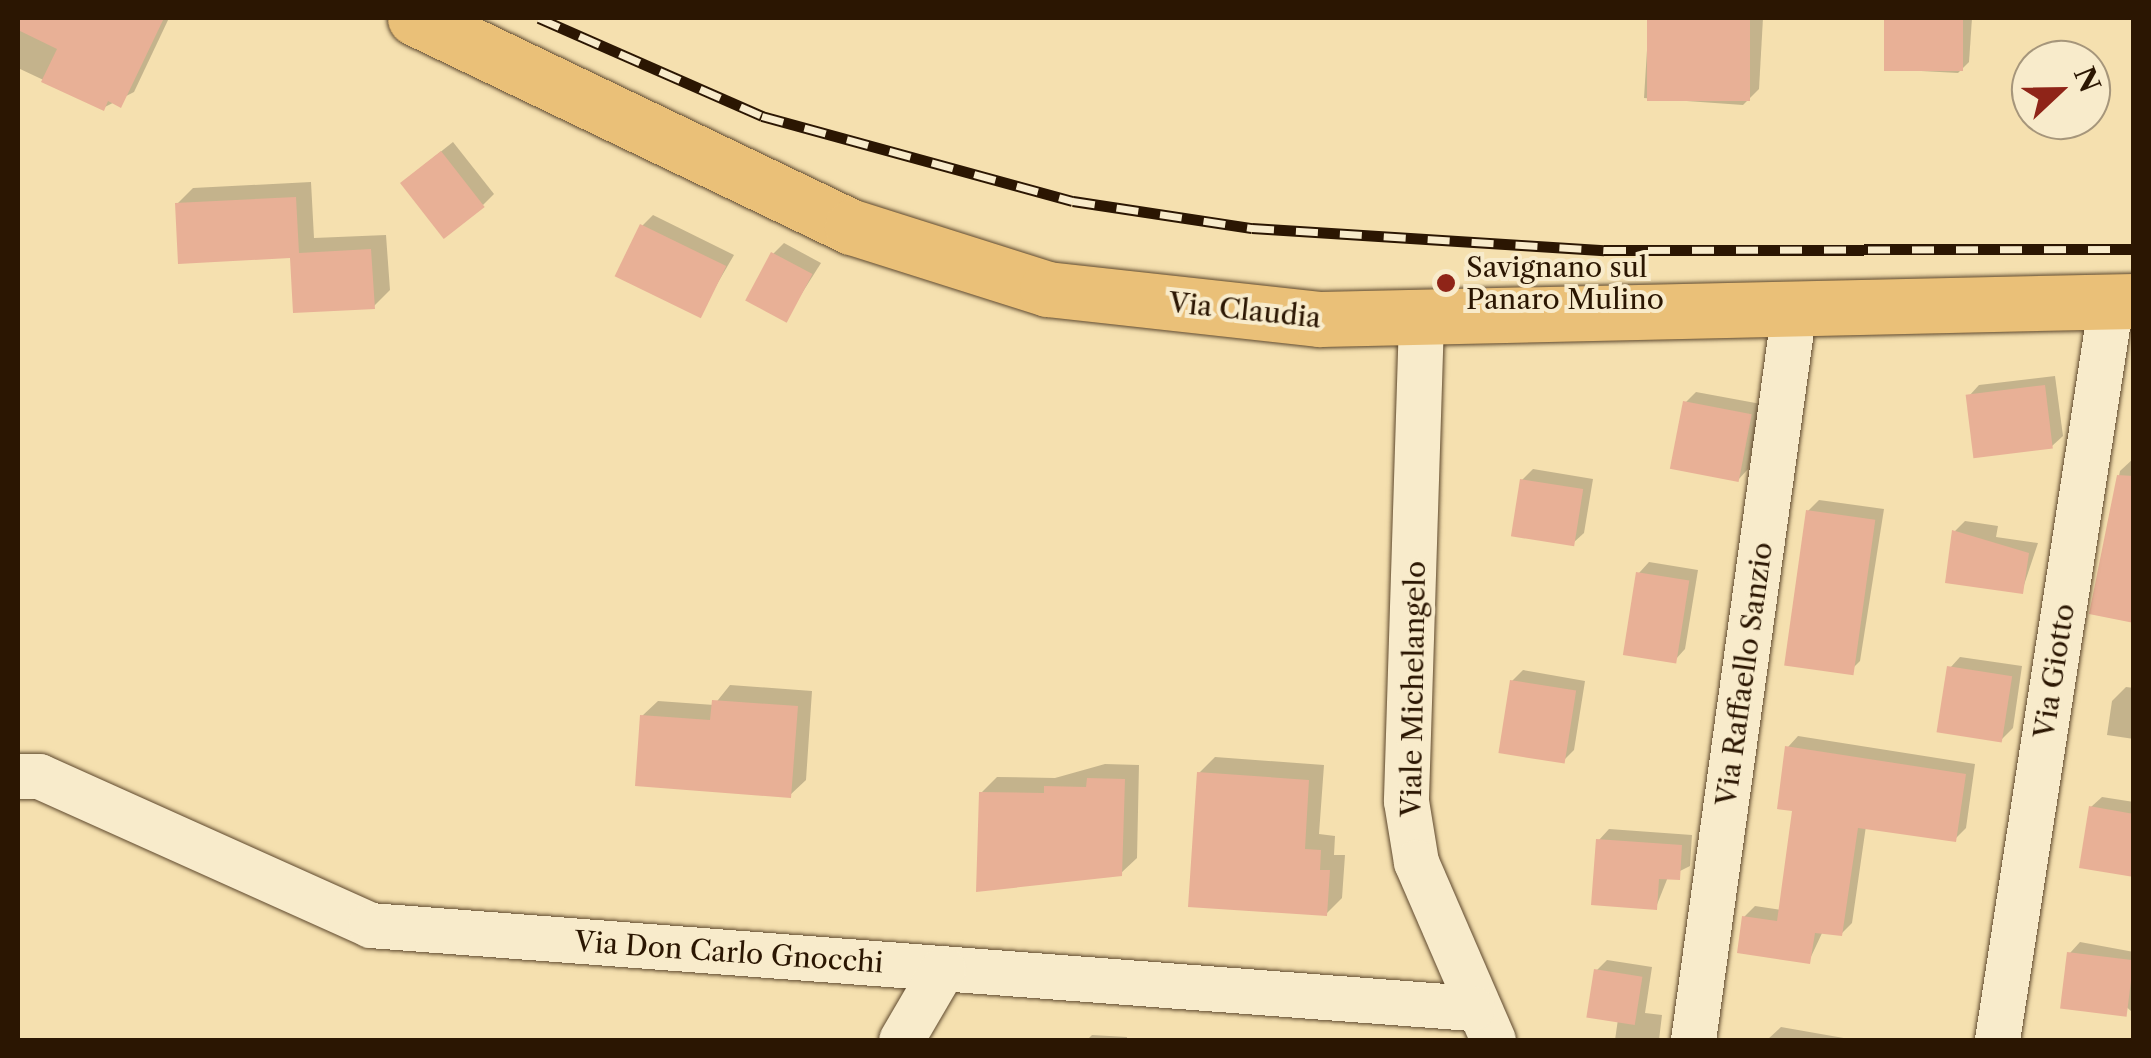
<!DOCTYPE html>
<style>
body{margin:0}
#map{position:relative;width:2151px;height:1058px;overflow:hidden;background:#f5e0af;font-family:"Libre Caslon Text",serif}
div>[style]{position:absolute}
.shadow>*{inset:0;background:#0003}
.building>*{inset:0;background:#e8b096;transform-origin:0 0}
.roads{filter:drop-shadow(0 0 2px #5e482d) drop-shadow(0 0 2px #5e482d)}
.minor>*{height:45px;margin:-22.5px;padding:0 22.5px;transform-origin:22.5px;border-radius:22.5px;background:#f8ebcb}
.primary>*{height:55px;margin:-27.5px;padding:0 27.5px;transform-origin:27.5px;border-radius:27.5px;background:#eac078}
.rail>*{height:11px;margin-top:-5.5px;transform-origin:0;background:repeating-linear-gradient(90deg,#f8ebcb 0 22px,#2b1602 0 44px);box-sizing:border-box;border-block:2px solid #2b1602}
.dots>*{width:28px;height:28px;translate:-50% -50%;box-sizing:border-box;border:5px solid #f8ebcb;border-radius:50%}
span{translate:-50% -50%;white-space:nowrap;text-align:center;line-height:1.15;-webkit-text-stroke:8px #f8ebcb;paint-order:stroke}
.poi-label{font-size:28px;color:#2b1602}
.left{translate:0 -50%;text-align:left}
.street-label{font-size:28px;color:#2b1602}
.frame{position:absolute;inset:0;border:20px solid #2b1602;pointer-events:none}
.north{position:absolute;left:2011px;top:40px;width:100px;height:100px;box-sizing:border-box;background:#f8ebcb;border:2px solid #a6967b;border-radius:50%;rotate:68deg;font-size:28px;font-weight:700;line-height:40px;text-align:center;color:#2b1602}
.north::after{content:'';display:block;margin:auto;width:35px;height:45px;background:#8f2418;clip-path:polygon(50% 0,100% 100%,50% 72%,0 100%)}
</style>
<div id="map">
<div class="shadow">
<div style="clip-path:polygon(18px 18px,169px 18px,134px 92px,103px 108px,18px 68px)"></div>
<div style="clip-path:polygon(1649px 18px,1763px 18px,1759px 89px,1743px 105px,1644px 98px)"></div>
<div style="clip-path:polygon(1886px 18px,1972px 18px,1969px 62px,1958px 73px,1884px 69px)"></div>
<div style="clip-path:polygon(453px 142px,494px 194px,483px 205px,414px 173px)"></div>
<div style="clip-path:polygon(311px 182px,314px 238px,386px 235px,390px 290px,374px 306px,292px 255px,177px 204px,193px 188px)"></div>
<div style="clip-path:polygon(653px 215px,734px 255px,699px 315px,642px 226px)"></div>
<div style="clip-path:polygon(784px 243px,821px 263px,785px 320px,773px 254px)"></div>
<div style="clip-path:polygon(2055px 376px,2063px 436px,2052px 446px,1969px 396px,1979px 385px)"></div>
<div style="clip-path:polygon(1696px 392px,1761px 404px,1748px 469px,1738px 480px,1685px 403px)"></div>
<div style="clip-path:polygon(2134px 458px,2134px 621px,2092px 612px,2120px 471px)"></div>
<div style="clip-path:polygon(1533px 469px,1593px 479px,1584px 533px,1573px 543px,1522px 480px)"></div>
<div style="clip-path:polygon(1819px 500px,1884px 509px,1860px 661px,1849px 672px,1808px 511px)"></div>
<div style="clip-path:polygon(1965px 521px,1998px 526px,1996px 537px,2038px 543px,2022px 591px,1954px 532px)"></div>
<div style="clip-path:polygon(1649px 562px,1698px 570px,1685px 649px,1675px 660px,1639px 573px)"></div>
<div style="clip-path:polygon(1960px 657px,2022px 666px,2013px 728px,2002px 739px,1950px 668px)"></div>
<div style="clip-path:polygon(1523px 670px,1585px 681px,1574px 750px,1563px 761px,1512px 681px)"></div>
<div style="clip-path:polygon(730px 685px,812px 691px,806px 780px,790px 795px,642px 716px,658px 701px,714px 705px)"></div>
<div style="clip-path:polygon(2126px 687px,2134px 688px,2134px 739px,2107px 735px,2112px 701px)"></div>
<div style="clip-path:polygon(1798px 736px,1975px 764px,1966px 828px,1955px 839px,1866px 826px,1852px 923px,1841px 934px,1823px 931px,1809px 961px,1744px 917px,1755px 906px,1781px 910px,1795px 809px,1788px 747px)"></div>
<div style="clip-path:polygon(1215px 757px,1324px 765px,1319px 834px,1335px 836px,1334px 855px,1345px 855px,1342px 898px,1326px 914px,1199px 773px)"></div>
<div style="clip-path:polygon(1105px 764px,1139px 765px,1137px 858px,1121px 873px,981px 793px,997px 777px,1055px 778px)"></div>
<div style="clip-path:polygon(2102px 797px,2134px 802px,2134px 875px,2091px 807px)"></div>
<div style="clip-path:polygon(1609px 829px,1692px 835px,1690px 866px,1668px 877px,1656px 907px,1599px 840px)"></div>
<div style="clip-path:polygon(2080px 942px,2134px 952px,2134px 1014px,2070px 953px)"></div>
<div style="clip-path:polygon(1607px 960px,1652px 967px,1645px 1013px,1662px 1015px,1659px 1040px,1615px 1040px,1618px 1019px,1596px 971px)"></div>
<div style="clip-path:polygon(1781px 1027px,1855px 1040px,1767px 1040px)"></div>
<div style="clip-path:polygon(1092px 1035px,1127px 1037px,1127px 1040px,1087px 1040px)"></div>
</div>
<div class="building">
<div style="clip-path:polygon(18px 18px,164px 18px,121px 108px,108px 101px,104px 111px,41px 82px,57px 49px,18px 30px)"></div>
<div style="left:1647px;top:18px;width:103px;height:83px"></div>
<div style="left:1884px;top:18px;width:79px;height:53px"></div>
<div style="left:441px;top:151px;width:71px;height:52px;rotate:52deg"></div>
<div style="clip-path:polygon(296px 197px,299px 253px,371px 249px,375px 309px,293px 313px,290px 258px,178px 264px,175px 203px)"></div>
<div style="left:640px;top:224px;width:96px;height:58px;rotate:26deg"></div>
<div style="left:771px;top:252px;width:47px;height:55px;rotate:28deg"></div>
<div style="left:2045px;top:385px;width:64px;height:80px;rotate:83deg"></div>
<div style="left:1683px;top:401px;width:70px;height:69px;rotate:11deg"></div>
<div style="clip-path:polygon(2117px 475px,2134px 476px,2134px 623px,2089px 614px)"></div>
<div style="left:1520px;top:479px;width:64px;height:58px;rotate:9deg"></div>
<div style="left:1806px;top:510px;width:70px;height:157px;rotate:8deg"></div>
<div style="clip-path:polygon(1952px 530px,2029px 553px,2023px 594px,1945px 583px)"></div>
<div style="left:1636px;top:572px;width:54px;height:84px;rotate:9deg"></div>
<div style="left:1947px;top:666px;width:66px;height:67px;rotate:9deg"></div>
<div style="left:1510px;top:680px;width:67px;height:74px;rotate:9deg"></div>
<div style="clip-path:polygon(712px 700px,798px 706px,791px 798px,635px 786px,640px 715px,710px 720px)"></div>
<div style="clip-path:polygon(1785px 746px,1966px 774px,1956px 842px,1858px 828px,1842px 936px,1815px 933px,1810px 964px,1737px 953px,1742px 916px,1777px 921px,1792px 811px,1777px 809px)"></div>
<div style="clip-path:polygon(1197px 772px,1309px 780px,1305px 849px,1321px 850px,1320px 870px,1330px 870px,1327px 916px,1188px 907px)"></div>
<div style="clip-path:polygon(1087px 778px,1125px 779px,1122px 876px,976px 892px,979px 792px,1044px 793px,1044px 786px,1086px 787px)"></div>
<div style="clip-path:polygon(2089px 806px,2134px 814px,2134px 877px,2079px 868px)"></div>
<div style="clip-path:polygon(1596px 839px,1682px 845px,1680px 880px,1659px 879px,1657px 910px,1591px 905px)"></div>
<div style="left:2067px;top:952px;width:67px;height:57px;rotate:7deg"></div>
<div style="left:1594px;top:969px;width:49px;height:49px;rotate:9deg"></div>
</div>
<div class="roads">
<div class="minor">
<div style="left:1421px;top:320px;width:481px;rotate:91.8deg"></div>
<div style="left:1406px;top:801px;width:62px;rotate:80.7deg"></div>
<div style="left:1416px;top:862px;width:194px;rotate:66.6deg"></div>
<div style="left:18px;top:776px;width:21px"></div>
<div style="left:39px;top:776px;width:363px;rotate:24.2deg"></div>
<div style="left:370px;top:925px;width:1105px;rotate:4.31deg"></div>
<div style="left:901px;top:1040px;width:83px;rotate:-59.7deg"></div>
<div style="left:1693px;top:1040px;width:739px;rotate:-82.14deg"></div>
<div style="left:1997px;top:1040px;width:748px;rotate:-81.23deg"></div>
</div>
<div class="primary">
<div style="left:415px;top:18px;width:484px;rotate:25.6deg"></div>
<div style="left:852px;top:227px;width:205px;rotate:17.6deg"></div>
<div style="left:1047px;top:289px;width:275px;rotate:6.3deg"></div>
<div style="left:1320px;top:319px;width:814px;rotate:-1.27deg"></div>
</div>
</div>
<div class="rail">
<div style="left:539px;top:18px;width:244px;rotate:23.7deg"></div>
<div style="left:762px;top:116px;width:322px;rotate:15.3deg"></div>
<div style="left:1073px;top:201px;width:181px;rotate:8.6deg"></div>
<div style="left:1252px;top:228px;width:353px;rotate:3.6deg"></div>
<div style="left:1604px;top:250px;width:530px;rotate:-0.11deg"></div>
</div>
<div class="dots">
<div style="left:1446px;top:283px;background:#8f2418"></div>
</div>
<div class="poi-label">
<span class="left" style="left:1466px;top:283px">Savignano sul<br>Panaro Mulino</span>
</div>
<div class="street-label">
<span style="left:1245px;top:310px;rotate:6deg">Via Claudia</span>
<span style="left:2054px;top:671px;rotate:-81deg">Via Giotto</span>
<span style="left:1744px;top:674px;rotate:-82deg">Via Raffaello Sanzio</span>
<span style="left:1413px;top:689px;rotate:-89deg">Viale Michelangelo</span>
<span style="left:729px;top:952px;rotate:4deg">Via Don Carlo Gnocchi</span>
</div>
<div class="frame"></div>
<div class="north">N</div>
</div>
